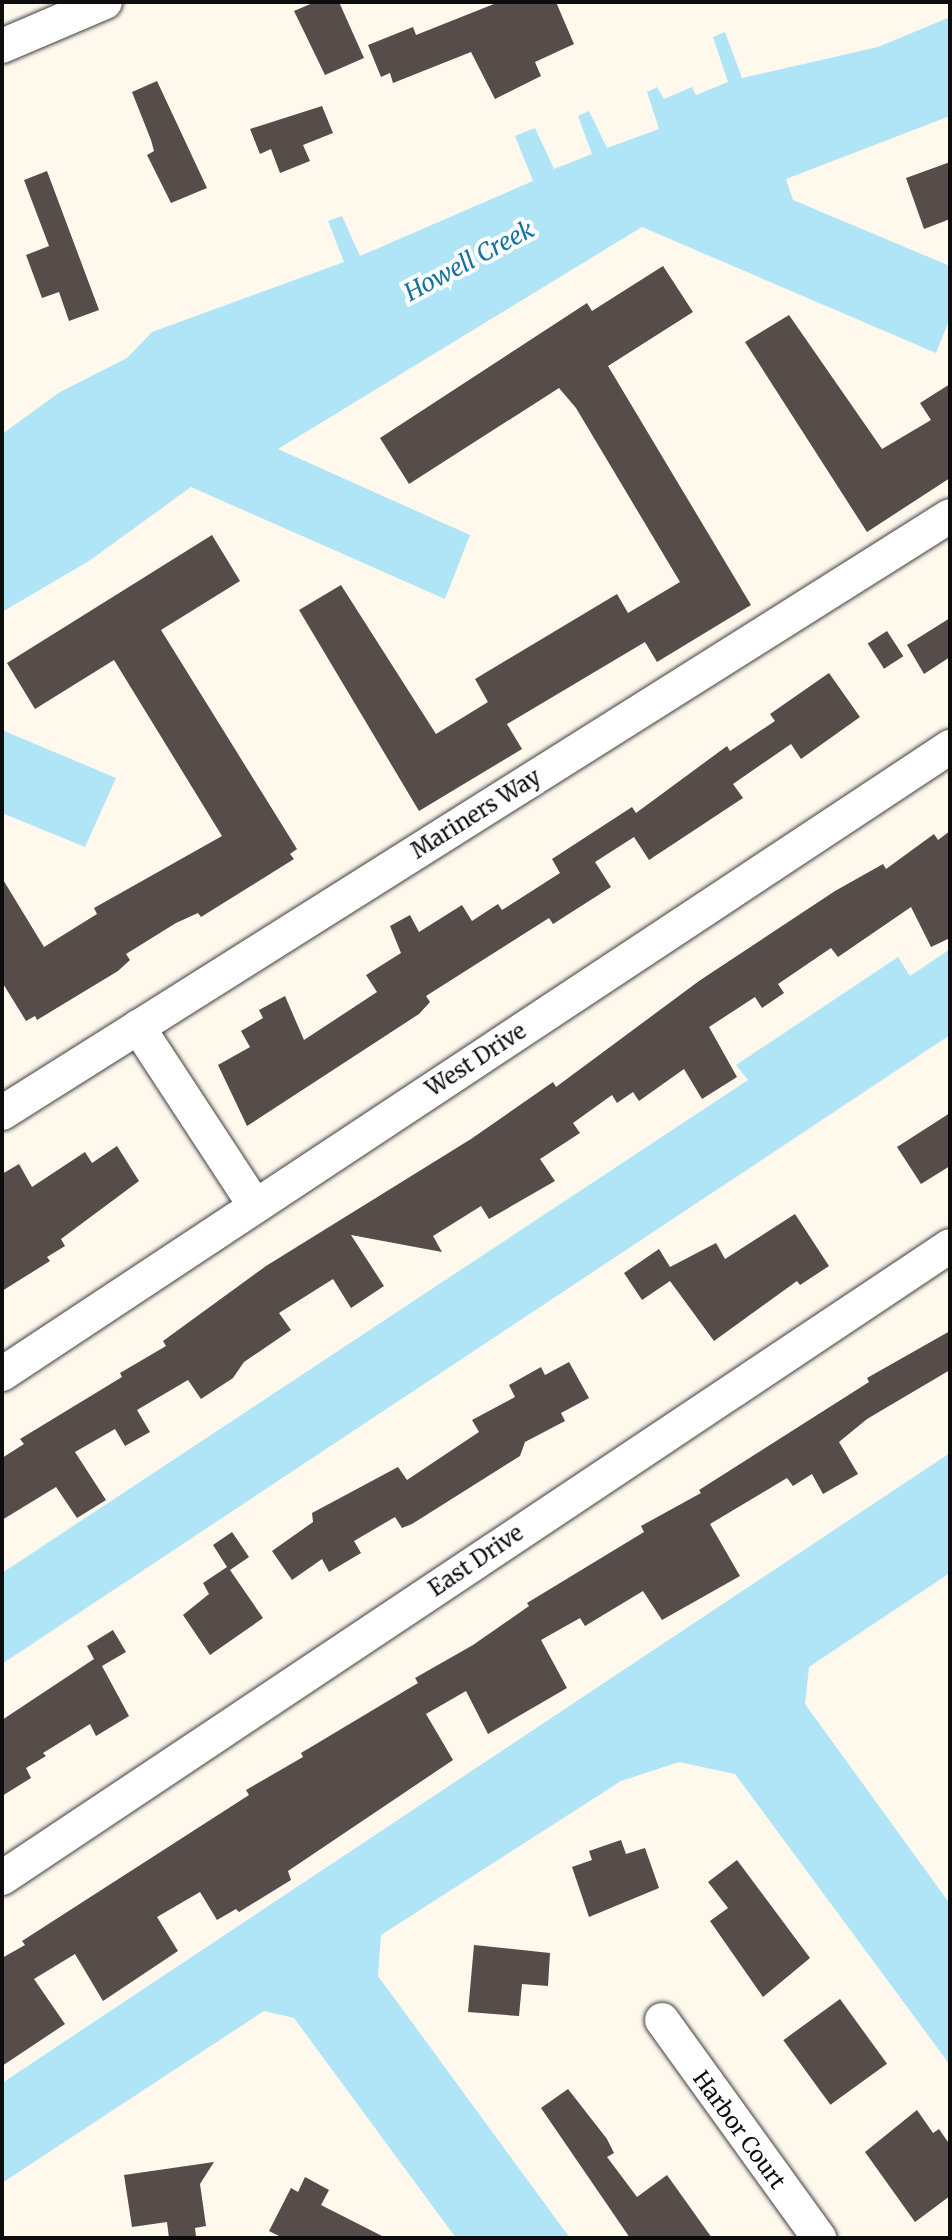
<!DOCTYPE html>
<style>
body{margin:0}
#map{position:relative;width:952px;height:2240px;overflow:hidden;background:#fff9ed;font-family:Merriweather,serif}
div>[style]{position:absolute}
.water>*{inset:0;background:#b0e5f7}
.building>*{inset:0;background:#564c49;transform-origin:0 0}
.roads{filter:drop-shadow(0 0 2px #404040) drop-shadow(0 0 2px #404040)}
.minor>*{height:34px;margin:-17px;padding:0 17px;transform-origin:17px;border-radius:17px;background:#fff}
span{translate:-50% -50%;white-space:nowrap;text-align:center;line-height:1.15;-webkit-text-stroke:8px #fff;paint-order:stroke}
.street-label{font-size:22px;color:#0d0d0d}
.water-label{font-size:24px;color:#1474a1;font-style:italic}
.frame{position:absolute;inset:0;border:4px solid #0d0d0d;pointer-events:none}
</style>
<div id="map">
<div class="water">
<div style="clip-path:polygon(950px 17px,950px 116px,786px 179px,793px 200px,950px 266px,950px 318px,936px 353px,642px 227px,278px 449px,470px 535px,445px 599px,191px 487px,89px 561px,2px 612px,2px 434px,60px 392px,127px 358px,152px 332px,344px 262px,328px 221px,342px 216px,360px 256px,533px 181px,515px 136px,535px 128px,554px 169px,592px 154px,578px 116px,589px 111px,607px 148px,659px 129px,647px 92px,657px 87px,664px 99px,692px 87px,696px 95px,728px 82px,713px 37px,725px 32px,742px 78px,878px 47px)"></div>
<div style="clip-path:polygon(2px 730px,116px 778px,85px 847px,2px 813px)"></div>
<div style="clip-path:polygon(950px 949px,950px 1035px,2px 1664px,2px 1573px,748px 1080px,736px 1065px,898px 957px,910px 976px)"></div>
<div style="clip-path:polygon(950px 1453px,950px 1573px,809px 1667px,805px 1704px,950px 1904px,950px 2065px,735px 1774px,679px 1762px,621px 1781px,381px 1935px,378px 1976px,570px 2238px,456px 2238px,294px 2018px,264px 2011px,2px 2183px,2px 2083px)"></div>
</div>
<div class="building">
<div style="clip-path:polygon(315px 2px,339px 2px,364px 58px,325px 75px,294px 11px)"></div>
<div style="clip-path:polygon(499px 2px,556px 2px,574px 44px,535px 62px,541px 76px,495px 99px,471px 52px,393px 83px,390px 73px,381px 77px,368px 45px,413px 27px,416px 35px)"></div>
<div style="clip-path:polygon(157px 81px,207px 188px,171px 203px,147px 155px,154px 151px,151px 140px,132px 92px)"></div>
<div style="clip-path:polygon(322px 106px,333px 133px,303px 145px,310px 161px,280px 173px,271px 149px,260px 154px,250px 129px)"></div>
<div style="clip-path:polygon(950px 162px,950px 219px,924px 229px,906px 178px)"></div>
<div style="clip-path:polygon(47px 171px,99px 310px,69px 321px,59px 292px,42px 298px,26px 255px,49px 246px,24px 180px)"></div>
<div style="clip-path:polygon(663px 266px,693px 312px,608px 366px,751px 605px,657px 662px,645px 642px,507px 724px,522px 749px,419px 811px,299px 610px,341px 585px,436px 734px,488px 702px,475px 679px,617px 594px,628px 613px,680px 582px,576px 408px,559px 388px,409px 484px,380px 438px,587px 303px,592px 311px)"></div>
<div style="clip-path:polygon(789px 315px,882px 449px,931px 420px,920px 403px,950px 384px,950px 478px,867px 532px,745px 342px)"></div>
<div style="clip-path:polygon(212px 535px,240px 581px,161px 630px,297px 849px,290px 854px,294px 859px,201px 917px,198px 913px,176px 923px,126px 954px,130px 960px,118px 971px,37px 1020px,35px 1016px,26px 1021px,2px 982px,2px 878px,44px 947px,97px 914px,94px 908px,222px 836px,114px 660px,35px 709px,7px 663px)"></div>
<div style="clip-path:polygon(950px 618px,950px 657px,924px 674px,907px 645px)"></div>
<div style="left:887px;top:631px;width:30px;height:23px;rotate:57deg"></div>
<div style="clip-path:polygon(829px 673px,860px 717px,801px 759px,791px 744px,733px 784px,743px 798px,649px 860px,634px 837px,595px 862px,611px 887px,553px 924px,549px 918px,426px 996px,430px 1002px,419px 1014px,247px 1126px,218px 1065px,250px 1047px,241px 1031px,263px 1018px,259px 1010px,285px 996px,304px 1040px,377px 992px,366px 975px,401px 953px,390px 926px,410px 915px,419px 932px,462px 905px,472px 921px,498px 904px,502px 910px,560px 873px,552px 859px,632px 807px,636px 813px,727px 746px,730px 751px,775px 721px,770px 714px)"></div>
<div style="clip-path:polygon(950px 831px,950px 938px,931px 947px,911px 907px,838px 957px,831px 948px,778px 984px,784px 993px,762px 1008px,755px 997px,709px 1027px,737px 1077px,702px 1099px,684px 1069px,639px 1101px,633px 1092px,617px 1103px,612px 1095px,573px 1123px,580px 1133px,540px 1159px,555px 1181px,489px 1219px,481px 1206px,433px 1236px,442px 1252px,351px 1235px,384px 1286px,351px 1308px,333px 1279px,279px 1313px,291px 1330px,244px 1362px,233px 1378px,201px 1399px,188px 1380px,137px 1410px,150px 1432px,125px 1446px,115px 1429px,75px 1452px,106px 1500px,77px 1518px,56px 1487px,2px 1520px,2px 1458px,24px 1444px,20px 1439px,122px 1377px,120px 1373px,166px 1346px,163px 1341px,266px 1266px,471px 1139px,553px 1082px,556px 1087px,699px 981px,835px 891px,883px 864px,886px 869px,934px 834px,938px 840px)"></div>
<div style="clip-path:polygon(950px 1113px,950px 1166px,921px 1184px,897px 1147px)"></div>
<div style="clip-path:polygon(117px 1146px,139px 1181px,61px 1239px,65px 1246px,47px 1257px,50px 1261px,2px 1291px,2px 1174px,19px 1164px,32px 1187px,85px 1152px,92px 1163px)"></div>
<div style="clip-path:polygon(795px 1214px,829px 1266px,800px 1285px,797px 1281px,714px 1341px,670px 1281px,642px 1300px,624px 1273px,659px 1249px,670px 1267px,716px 1243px,725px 1259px)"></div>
<div style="clip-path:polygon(950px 1331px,950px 1370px,867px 1419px,839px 1442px,858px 1474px,823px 1494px,812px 1474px,793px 1486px,787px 1478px,710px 1524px,740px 1576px,662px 1620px,643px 1591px,585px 1626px,580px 1618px,541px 1640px,567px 1688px,488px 1734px,466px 1691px,426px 1714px,453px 1760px,288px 1871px,291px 1880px,239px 1912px,236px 1909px,217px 1920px,200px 1892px,157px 1917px,178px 1951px,103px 2001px,75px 1954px,34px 1979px,65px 2024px,2px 2066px,2px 1958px,25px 1945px,22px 1941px,249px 1795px,246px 1790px,303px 1757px,301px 1753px,418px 1683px,415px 1678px,473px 1645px,529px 1606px,527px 1603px,644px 1532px,641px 1526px,701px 1493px,699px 1490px,869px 1382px,867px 1378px)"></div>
<div style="clip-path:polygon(569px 1362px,589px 1398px,561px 1413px,565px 1421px,525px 1442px,520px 1456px,412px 1524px,402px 1528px,395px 1517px,354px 1541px,361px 1553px,329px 1572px,322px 1559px,292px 1580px,272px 1551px,313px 1522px,312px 1513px,398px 1467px,407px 1480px,479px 1432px,472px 1420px,515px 1397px,509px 1385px,541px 1367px,545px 1375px)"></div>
<div style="clip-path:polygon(232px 1532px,249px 1557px,230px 1570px,263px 1618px,210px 1655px,183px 1615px,209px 1594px,203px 1583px,227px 1567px,213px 1545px)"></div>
<div style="clip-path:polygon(113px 1630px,126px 1652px,102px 1666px,129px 1716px,96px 1736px,90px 1724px,43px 1753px,46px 1756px,26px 1768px,31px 1778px,2px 1796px,2px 1720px,94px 1659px,87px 1646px)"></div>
<div style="clip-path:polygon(621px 1840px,626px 1854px,645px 1848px,659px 1888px,589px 1917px,572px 1867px,592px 1860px,589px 1851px)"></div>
<div style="clip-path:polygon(737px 1860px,810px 1958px,763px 1997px,710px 1921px,728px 1908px,708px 1882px)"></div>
<div style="clip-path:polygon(474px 1945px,550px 1953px,548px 1986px,522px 1984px,519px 2016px,468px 2012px)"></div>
<div style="left:840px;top:1999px;width:80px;height:70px;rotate:54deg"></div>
<div style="clip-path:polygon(568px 2089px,607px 2139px,614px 2153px,607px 2157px,637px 2197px,667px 2175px,712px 2238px,630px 2238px,541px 2108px)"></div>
<div style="clip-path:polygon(917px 2110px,933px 2133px,939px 2129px,950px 2145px,950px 2196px,915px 2222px,865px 2152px)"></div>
<div style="clip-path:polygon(214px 2162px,200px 2184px,206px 2226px,195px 2228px,196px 2236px,169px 2238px,167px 2222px,132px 2227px,124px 2175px)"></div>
<div style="clip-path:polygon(305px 2177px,329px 2190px,321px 2205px,386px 2238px,283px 2238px,269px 2231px,291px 2188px,298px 2192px)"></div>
</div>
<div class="roads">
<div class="minor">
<div style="left:2px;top:46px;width:112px;rotate:-23.1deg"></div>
<div style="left:138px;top:1027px;width:214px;rotate:56.8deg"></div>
<div style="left:2px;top:1113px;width:1120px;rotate:-32.2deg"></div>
<div style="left:2px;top:1374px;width:1137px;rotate:-33.48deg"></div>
<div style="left:2px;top:1878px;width:1139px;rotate:-33.69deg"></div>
<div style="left:662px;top:2020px;width:269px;rotate:54.2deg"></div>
</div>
</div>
<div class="street-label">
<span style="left:476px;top:814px;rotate:-32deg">Mariners Way</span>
<span style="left:476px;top:1060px;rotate:-33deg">West Drive</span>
<span style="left:476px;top:1561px;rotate:-34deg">East Drive</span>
<span style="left:739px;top:2130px;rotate:54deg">Harbor Court</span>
</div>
<div class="water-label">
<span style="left:469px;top:261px;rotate:-28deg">Howell Creek</span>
</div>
<div class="frame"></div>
</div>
